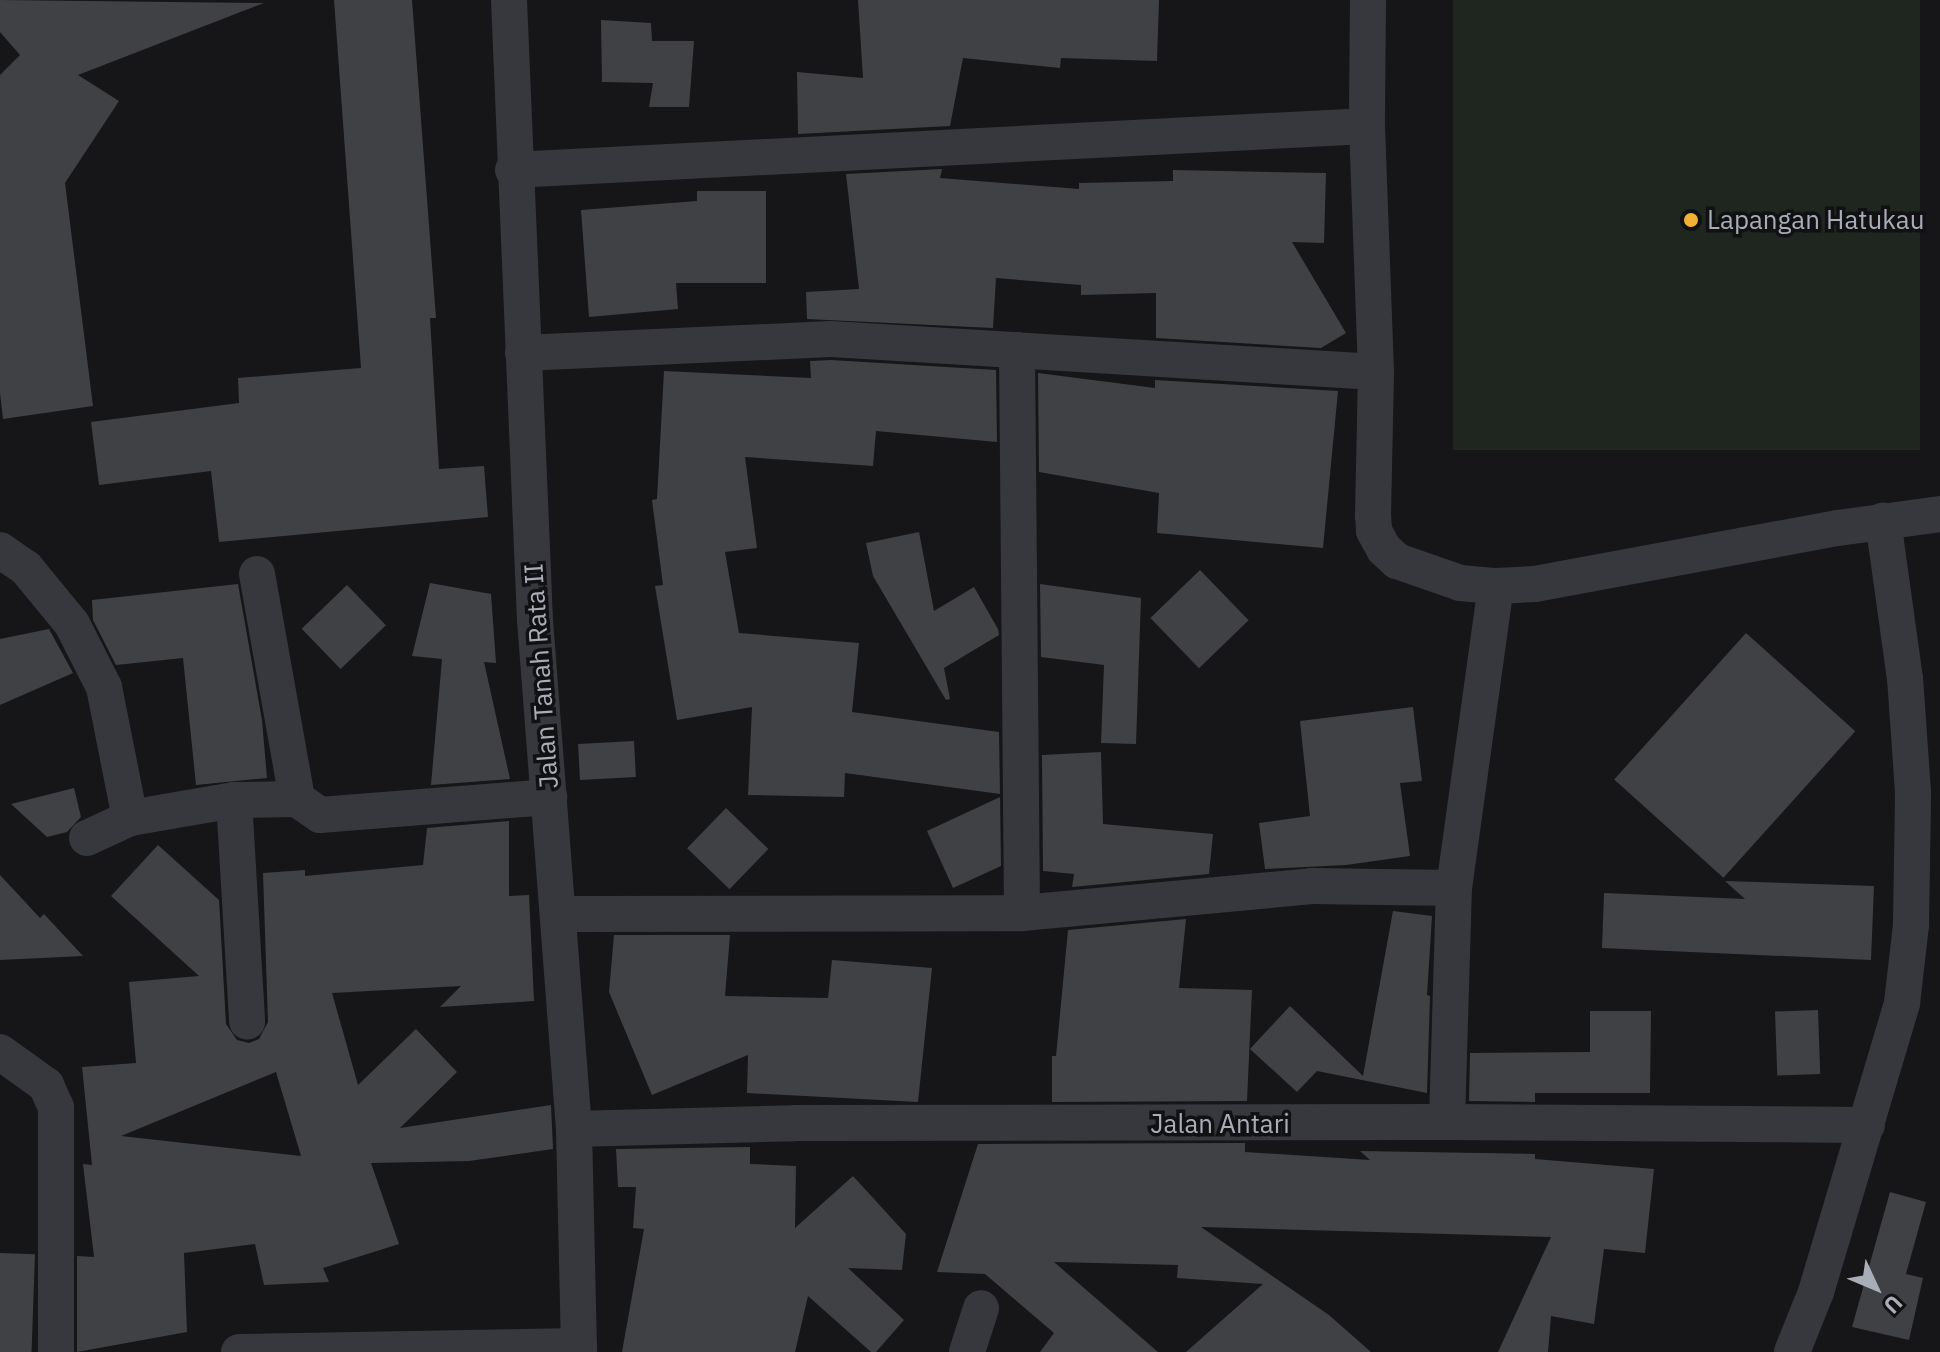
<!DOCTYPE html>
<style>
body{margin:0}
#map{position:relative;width:1940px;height:1352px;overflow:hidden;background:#161618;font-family:"IBM Plex Sans",sans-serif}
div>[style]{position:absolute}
.green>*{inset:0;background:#1e261f;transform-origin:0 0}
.building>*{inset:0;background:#404145;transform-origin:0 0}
.minor>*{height:36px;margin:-18px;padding:0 18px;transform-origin:18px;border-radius:18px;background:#37383d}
.dots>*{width:22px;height:22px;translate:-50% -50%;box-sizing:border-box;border:4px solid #111113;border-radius:50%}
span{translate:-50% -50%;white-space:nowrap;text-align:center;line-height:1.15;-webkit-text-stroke:7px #111113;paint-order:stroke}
.poi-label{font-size:26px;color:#a8adb8}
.left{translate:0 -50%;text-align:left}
.street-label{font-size:26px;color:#a8adb8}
.north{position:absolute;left:1836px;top:1248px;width:80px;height:80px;-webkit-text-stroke:6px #111113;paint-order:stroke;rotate:134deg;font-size:22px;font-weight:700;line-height:32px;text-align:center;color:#a8adb8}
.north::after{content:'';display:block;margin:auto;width:28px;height:36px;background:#a8adb8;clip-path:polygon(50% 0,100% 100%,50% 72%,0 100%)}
</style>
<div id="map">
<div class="green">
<div style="left:1453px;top:0;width:467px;height:450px"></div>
</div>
<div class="building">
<div style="clip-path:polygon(0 0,264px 3px,78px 75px,119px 101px,65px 183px,93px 406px,3px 419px,0 393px,0 75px,20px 55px,0 32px)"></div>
<div style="clip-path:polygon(334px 0,412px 0,436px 318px,430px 318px,439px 469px,484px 466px,488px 517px,219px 542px,211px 471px,99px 485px,91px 422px,239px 403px,238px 378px,361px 368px)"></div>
<div style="clip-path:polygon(858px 0,1159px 0,1157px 61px,1061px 58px,1060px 68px,963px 58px,950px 126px,798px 134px,797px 72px,863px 78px)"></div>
<div style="clip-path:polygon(601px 20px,651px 23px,652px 41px,694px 41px,689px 107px,649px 107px,653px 83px,602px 82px)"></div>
<div style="clip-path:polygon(942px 169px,940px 178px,1079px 189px,1079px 183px,1173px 181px,1173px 170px,1326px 173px,1324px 243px,1292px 242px,1346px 333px,1321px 348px,1156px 338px,1156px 293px,1081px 295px,1081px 285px,996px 278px,993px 328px,807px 319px,806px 292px,859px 289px,846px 174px)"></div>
<div style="clip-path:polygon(697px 191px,766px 191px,766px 283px,676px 283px,678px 309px,589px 317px,581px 210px,697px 201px)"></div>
<div style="clip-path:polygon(831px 360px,996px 370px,997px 442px,876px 431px,873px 466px,745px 457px,757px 548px,725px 552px,739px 633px,859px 643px,852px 712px,999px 732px,1000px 794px,845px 773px,844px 797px,748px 795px,752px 707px,677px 720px,655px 586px,663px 585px,652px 500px,657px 499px,664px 371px,811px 378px,810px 361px)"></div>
<div style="clip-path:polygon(1038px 373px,1155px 388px,1155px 380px,1338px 391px,1323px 548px,1157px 533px,1159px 493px,1039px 472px)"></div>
<div style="clip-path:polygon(919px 532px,934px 611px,974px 587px,998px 629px,999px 635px,944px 668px,950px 699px,946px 700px,873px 576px,866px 543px)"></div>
<div style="left:1200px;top:570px;width:70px;height:69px;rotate:46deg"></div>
<div style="clip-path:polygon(430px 583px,491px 594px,496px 663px,484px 662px,510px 779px,431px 785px,442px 659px,412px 656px)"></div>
<div style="clip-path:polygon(238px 584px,262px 720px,267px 778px,196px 785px,183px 658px,116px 665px,93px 620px,92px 600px)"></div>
<div style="clip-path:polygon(1040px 584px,1141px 598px,1136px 744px,1101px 743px,1104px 665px,1041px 657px)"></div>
<div style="left:347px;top:585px;width:56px;height:63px;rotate:46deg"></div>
<div style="clip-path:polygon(49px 629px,73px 673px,0 705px,0 639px)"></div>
<div style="left:1746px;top:633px;width:147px;height:197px;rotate:42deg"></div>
<div style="clip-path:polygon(1413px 707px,1422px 781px,1400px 783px,1410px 856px,1346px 865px,1265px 869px,1259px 823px,1310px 816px,1300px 721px)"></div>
<div style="left:634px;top:741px;width:36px;height:56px;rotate:87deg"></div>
<div style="clip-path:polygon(1101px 752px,1103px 824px,1213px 834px,1209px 874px,1072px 887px,1074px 874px,1043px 871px,1042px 755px)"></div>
<div style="clip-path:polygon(74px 788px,81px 817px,67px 832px,47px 837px,11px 804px)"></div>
<div style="clip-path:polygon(1000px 797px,1001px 866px,953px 888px,927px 831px)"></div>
<div style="left:726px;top:808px;width:59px;height:56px;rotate:44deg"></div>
<div style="clip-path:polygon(evenodd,509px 821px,509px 896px,529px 895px,534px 1001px,440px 1007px,461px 986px,332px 993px,358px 1085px,416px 1029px,457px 1072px,400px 1128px,551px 1105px,553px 1149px,469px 1161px,371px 1163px,399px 1244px,323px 1268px,329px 1282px,264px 1285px,255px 1244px,184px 1253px,187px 1332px,77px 1352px,77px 1256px,94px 1257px,83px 1164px,92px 1165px,82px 1067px,136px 1063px,129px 982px,199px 976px,111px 896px,158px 845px,219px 900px,226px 1024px,237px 1040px,249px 1043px,259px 1039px,268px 1022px,263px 873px,305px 870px,305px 876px,423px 865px,427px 828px,509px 821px,276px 1072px,301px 1156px,121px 1136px,276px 1072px)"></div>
<div style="clip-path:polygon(0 875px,40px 918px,44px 914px,83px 956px,0 960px)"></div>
<div style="clip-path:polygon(1725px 881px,1874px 886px,1871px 960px,1602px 948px,1604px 893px,1745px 899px)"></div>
<div style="clip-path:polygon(1393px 911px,1432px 916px,1427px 995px,1430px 996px,1427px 1093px,1317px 1071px,1297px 1092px,1250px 1049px,1290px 1006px,1363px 1076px)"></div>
<div style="clip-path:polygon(1186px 919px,1179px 988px,1252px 990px,1247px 1101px,1052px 1102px,1052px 1056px,1056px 1056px,1068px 930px)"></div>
<div style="clip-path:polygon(614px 935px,730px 935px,725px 996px,828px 998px,832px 960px,932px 968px,918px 1102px,747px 1093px,748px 1055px,652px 1095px,609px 992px)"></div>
<div style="left:1818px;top:1010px;width:64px;height:43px;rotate:88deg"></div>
<div style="clip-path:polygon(1590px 1011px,1651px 1011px,1650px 1093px,1535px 1093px,1535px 1102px,1469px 1101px,1470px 1053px,1590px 1052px)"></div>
<div style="clip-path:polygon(1245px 1143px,1245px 1152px,1370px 1160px,1360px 1151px,1535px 1154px,1535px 1159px,1654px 1169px,1645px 1253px,1604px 1249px,1594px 1324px,1551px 1316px,1548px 1352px,1498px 1352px,1551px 1237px,1201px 1227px,1329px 1315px,1371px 1352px,1186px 1352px,1263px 1284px,1177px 1278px,1178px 1265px,1054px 1262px,1158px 1352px,1040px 1352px,1054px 1333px,985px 1274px,937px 1272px,978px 1144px)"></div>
<div style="clip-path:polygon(750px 1147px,750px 1164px,796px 1166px,795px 1228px,853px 1176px,906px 1234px,902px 1270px,848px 1268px,904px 1320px,876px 1352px,871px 1352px,808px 1296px,795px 1352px,622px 1352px,644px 1229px,633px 1228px,636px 1187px,618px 1187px,616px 1149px)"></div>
<div style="clip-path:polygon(1890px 1192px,1926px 1202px,1906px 1274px,1923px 1278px,1909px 1340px,1852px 1327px)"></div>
<div style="left:0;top:1253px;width:35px;height:99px;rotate:2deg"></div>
</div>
<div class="minor">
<div style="left:509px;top:0;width:621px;rotate:87.6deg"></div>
<div style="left:535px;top:620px;width:510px;rotate:85.62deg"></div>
<div style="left:574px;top:1129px;width:223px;rotate:88.7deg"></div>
<div style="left:1368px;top:0;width:126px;rotate:90.5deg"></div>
<div style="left:1367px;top:126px;width:246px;rotate:87.9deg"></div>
<div style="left:1376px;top:372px;width:143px;rotate:91.2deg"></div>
<div style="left:1373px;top:515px;width:16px;rotate:86deg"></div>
<div style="left:1374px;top:531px;width:21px;rotate:61deg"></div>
<div style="left:1384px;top:549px;width:18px;rotate:43deg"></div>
<div style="left:1397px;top:561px;width:67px;rotate:19.2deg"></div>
<div style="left:1460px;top:583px;width:36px;rotate:5deg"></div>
<div style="left:1496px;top:586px;width:39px;rotate:-3deg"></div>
<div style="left:1535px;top:584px;width:308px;rotate:-10.5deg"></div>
<div style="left:1838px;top:528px;width:103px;rotate:-7.8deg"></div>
<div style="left:513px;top:170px;width:855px;rotate:-2.95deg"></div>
<div style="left:1017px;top:350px;width:563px;rotate:89.49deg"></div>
<div style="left:1022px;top:913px;width:291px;rotate:-5.3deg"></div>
<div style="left:1312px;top:886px;width:142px;rotate:0.8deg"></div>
<div style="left:523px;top:353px;width:308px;rotate:-2.6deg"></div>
<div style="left:831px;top:339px;width:546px;rotate:3.47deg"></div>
<div style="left:0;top:550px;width:32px;rotate:35deg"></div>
<div style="left:26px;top:568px;width:72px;rotate:50.6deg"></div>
<div style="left:72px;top:624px;width:71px;rotate:63.1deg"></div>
<div style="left:104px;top:687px;width:134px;rotate:78.8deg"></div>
<div style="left:257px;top:574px;width:229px;rotate:79.9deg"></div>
<div style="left:234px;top:800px;width:222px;rotate:86.6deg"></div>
<div style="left:87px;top:838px;width:47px;rotate:-24.9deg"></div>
<div style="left:130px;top:818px;width:106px;rotate:-9.8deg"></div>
<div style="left:234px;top:800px;width:63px;rotate:-0.9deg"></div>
<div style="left:297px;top:799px;width:28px;rotate:35deg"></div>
<div style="left:320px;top:815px;width:230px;rotate:-4.5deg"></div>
<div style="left:558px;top:914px;width:464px;rotate:-0.1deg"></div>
<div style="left:0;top:1052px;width:57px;rotate:35.7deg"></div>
<div style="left:46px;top:1085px;width:24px;rotate:66deg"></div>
<div style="left:56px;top:1107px;width:245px;rotate:90deg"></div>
<div style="left:1447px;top:1122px;width:234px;rotate:-88.3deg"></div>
<div style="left:1454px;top:888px;width:305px;rotate:-82.1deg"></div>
<div style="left:574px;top:1129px;width:222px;rotate:-1.5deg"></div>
<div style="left:796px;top:1123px;width:651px;rotate:-0.09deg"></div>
<div style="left:1447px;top:1122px;width:420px;rotate:0.4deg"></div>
<div style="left:239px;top:1352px;width:340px;rotate:-1deg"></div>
<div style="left:967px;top:1352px;width:46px;rotate:-72.3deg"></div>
<div style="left:1792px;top:1352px;width:65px;rotate:-68.2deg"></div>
<div style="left:1816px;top:1292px;width:302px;rotate:-73.4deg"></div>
<div style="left:1902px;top:1003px;width:79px;rotate:-83.4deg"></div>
<div style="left:1911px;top:925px;width:133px;rotate:-89.1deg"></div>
<div style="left:1913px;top:792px;width:113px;rotate:-94deg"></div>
<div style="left:1905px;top:679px;width:160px;rotate:-97.9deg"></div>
</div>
<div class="dots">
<div style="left:1691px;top:220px;background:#f2b134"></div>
</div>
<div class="poi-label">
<span class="left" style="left:1707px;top:220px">Lapangan Hatukau</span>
</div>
<div class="street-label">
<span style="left:541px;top:676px;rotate:-94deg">Jalan Tanah Rata II</span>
<span style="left:1220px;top:1124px">Jalan Antari</span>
</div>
<div class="north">U</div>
</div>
